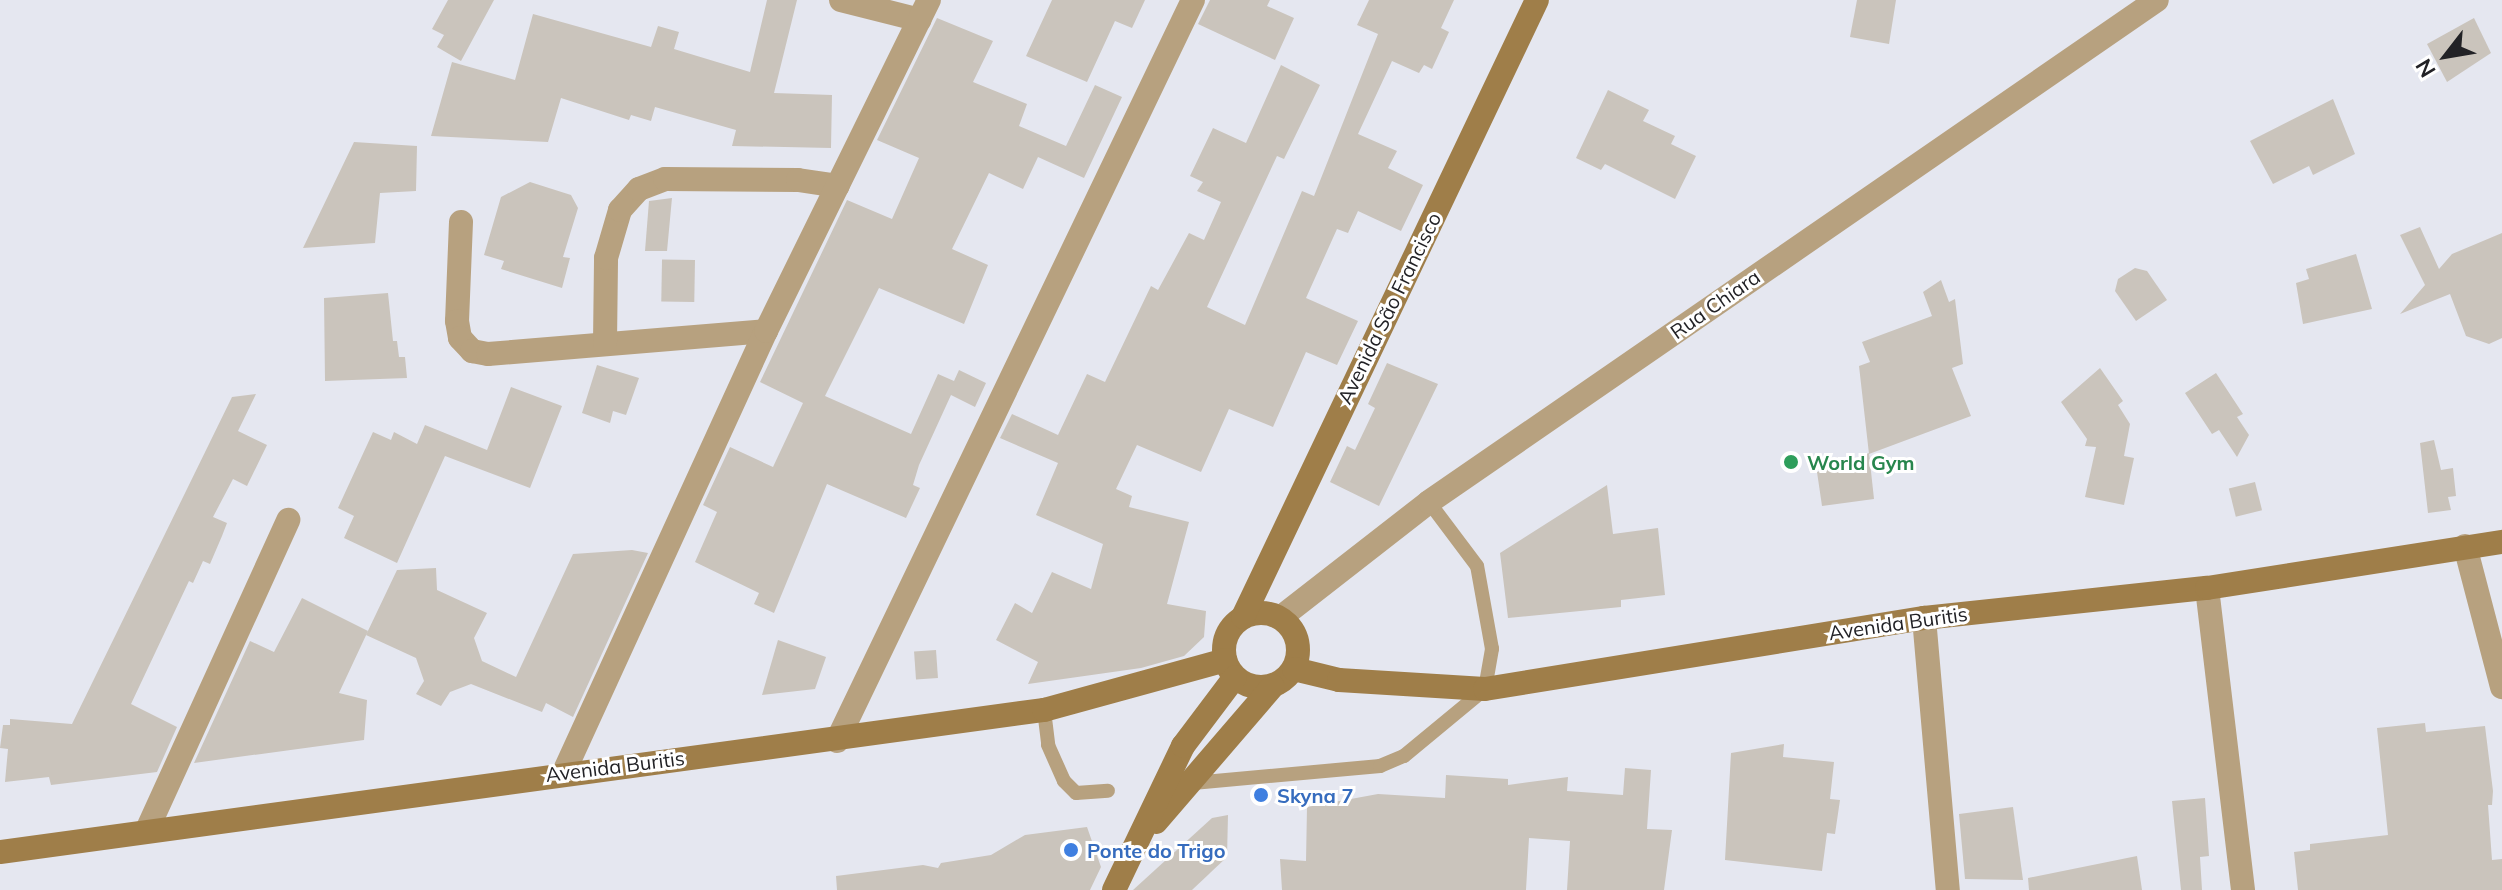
<!DOCTYPE html>
<meta charset="utf-8">
<style>
body{margin:0}
#map{position:relative;width:2502px;height:890px;overflow:hidden;background:#e5e7f0;font-family:Mulish,sans-serif}
div>[style]{position:absolute}
.building>*{inset:0;background:#cac4bc;transform-origin:0 0}
.lane>*{height:14px;margin:-7px;padding:0 7px;transform-origin:7px;border-radius:7px;background:#b7a17f}
.street>*{height:24px;margin:-12px;padding:0 12px;transform-origin:12px;border-radius:12px;background:#b7a17f}
.secondary>*{height:24px;margin:-12px;padding:0 12px;transform-origin:12px;border-radius:12px;background:#9f7e49}
.secondary>.ring{margin:-12px;padding:0;box-sizing:content-box;background:none;border:24px solid #9f7e49;border-radius:50%}
.dots>*{width:22px;height:22px;translate:-50% -50%;box-sizing:border-box;border:4px solid #fff;border-radius:50%}
span{translate:-50% -50%;white-space:nowrap;text-align:center;line-height:1.15;-webkit-text-stroke:6px #fff;paint-order:stroke}
.street-label{font-size:20px;color:#222226}
.leisure-label{font-size:20px;color:#27864d;font-weight:700}
.left{translate:0 -50%;text-align:left}
.shop-label{font-size:20px;color:#366cbe;font-weight:700}
.north{position:absolute;left:2406px;top:16px;width:80px;height:80px;-webkit-text-stroke:6px #fff;paint-order:stroke;rotate:239deg;font-size:22px;font-weight:700;line-height:32px;text-align:center;color:#222226}
.north::after{content:'';display:block;margin:auto;width:28px;height:36px;background:#222226;clip-path:polygon(50% 0,100% 100%,50% 72%,0 100%)}
</style>
<div id="map">
<div class="building">
<div style="clip-path:polygon(448px 0,494px 0,461px 61px,437px 47px,444px 35px,432px 29px)"></div>
<div style="clip-path:polygon(767px 0,797px 0,774px 93px,832px 95px,831px 148px,732px 146px,736px 130px,655px 107px,651px 121px,631px 115px,629px 120px,561px 98px,548px 142px,431px 136px,452px 62px,515px 80px,533px 14px,651px 47px,658px 26px,679px 32px,674px 49px,750px 72px)"></div>
<div style="clip-path:polygon(1052px 0,1145px 0,1132px 28px,1115px 21px,1087px 82px,1026px 56px)"></div>
<div style="clip-path:polygon(1210px 0,1270px 0,1267px 6px,1294px 18px,1275px 60px,1198px 24px)"></div>
<div style="clip-path:polygon(1369px 0,1454px 0,1441px 28px,1449px 32px,1432px 69px,1424px 65px,1419px 73px,1392px 61px,1358px 134px,1397px 151px,1388px 168px,1423px 185px,1401px 231px,1358px 211px,1348px 233px,1337px 229px,1306px 298px,1358px 321px,1337px 365px,1306px 352px,1273px 427px,1229px 409px,1201px 472px,1137px 445px,1116px 489px,1132px 496px,1129px 507px,1189px 522px,1167px 604px,1206px 611px,1204px 637px,1184px 656px,1141px 668px,1028px 684px,1038px 662px,996px 640px,1015px 603px,1032px 613px,1052px 572px,1091px 589px,1103px 544px,1036px 515px,1058px 463px,1000px 438px,1012px 414px,1058px 435px,1087px 374px,1105px 382px,1151px 286px,1158px 290px,1189px 233px,1204px 240px,1221px 202px,1197px 191px,1203px 182px,1190px 176px,1213px 128px,1246px 143px,1281px 65px,1320px 85px,1284px 159px,1277px 156px,1207px 307px,1245px 325px,1302px 191px,1314px 196px,1378px 34px,1357px 25px)"></div>
<div style="clip-path:polygon(1857px 0,1896px 0,1889px 44px,1850px 37px)"></div>
<div style="clip-path:polygon(937px 18px,993px 41px,973px 82px,1027px 104px,1019px 126px,1066px 146px,1095px 85px,1122px 97px,1084px 178px,1038px 157px,1023px 189px,989px 173px,952px 249px,988px 265px,964px 324px,879px 288px,825px 396px,911px 434px,938px 374px,954px 381px,959px 370px,986px 383px,975px 407px,951px 395px,919px 465px,913px 485px,920px 488px,906px 518px,827px 484px,774px 613px,754px 604px,759px 593px,695px 562px,717px 512px,703px 505px,730px 447px,773px 467px,803px 403px,760px 382px,847px 200px,892px 219px,919px 158px,877px 140px)"></div>
<div style="clip-path:polygon(2474px 18px,2491px 53px,2447px 82px,2427px 44px)"></div>
<div style="clip-path:polygon(1608px 90px,1649px 110px,1643px 121px,1675px 136px,1671px 144px,1696px 156px,1675px 199px,1605px 164px,1601px 170px,1576px 158px)"></div>
<div style="clip-path:polygon(2333px 99px,2355px 154px,2313px 175px,2309px 166px,2273px 184px,2250px 141px)"></div>
<div style="clip-path:polygon(354px 142px,417px 146px,416px 191px,380px 193px,375px 243px,303px 248px)"></div>
<div style="clip-path:polygon(530px 182px,571px 195px,578px 208px,563px 257px,570px 258px,562px 288px,501px 269px,504px 261px,484px 255px,501px 197px)"></div>
<div style="clip-path:polygon(672px 198px,667px 251px,645px 251px,649px 201px)"></div>
<div style="clip-path:polygon(2420px 227px,2439px 269px,2452px 254px,2502px 233px,2502px 338px,2489px 344px,2466px 336px,2450px 294px,2400px 314px,2425px 285px,2400px 235px)"></div>
<div style="clip-path:polygon(2356px 254px,2372px 309px,2303px 324px,2296px 283px,2309px 279px,2306px 269px)"></div>
<div style="left:695px;top:260px;width:42px;height:33px;rotate:91deg"></div>
<div style="clip-path:polygon(2135px 268px,2147px 271px,2167px 300px,2136px 321px,2115px 291px,2118px 279px)"></div>
<div style="clip-path:polygon(1941px 280px,1949px 302px,1955px 299px,1963px 364px,1952px 368px,1971px 416px,1869px 454px,1859px 366px,1870px 362px,1862px 342px,1932px 316px,1923px 292px)"></div>
<div style="clip-path:polygon(388px 293px,393px 341px,397px 341px,399px 357px,405px 357px,407px 378px,325px 381px,324px 298px)"></div>
<div style="clip-path:polygon(1387px 363px,1438px 384px,1379px 506px,1330px 482px,1347px 446px,1355px 450px,1375px 408px,1368px 404px)"></div>
<div style="clip-path:polygon(597px 365px,639px 378px,626px 415px,613px 411px,610px 423px,582px 413px)"></div>
<div style="clip-path:polygon(2100px 368px,2123px 401px,2118px 405px,2130px 424px,2124px 456px,2134px 458px,2124px 505px,2085px 497px,2096px 447px,2085px 446px,2087px 439px,2061px 402px)"></div>
<div style="clip-path:polygon(2216px 373px,2243px 414px,2237px 417px,2249px 435px,2237px 457px,2219px 430px,2212px 434px,2185px 393px)"></div>
<div style="clip-path:polygon(511px 387px,562px 406px,530px 488px,445px 456px,397px 563px,344px 538px,354px 516px,338px 508px,373px 432px,391px 440px,394px 432px,417px 444px,425px 425px,487px 450px)"></div>
<div style="clip-path:polygon(256px 394px,238px 431px,267px 445px,247px 486px,233px 479px,213px 517px,227px 523px,222px 536px,210px 564px,203px 561px,193px 583px,189px 581px,131px 704px,177px 727px,157px 772px,51px 785px,49px 777px,5px 782px,8px 749px,0 748px,3px 725px,10px 725px,10px 719px,72px 724px,232px 397px)"></div>
<div style="clip-path:polygon(2434px 440px,2441px 470px,2453px 468px,2456px 496px,2448px 497px,2451px 510px,2428px 513px,2420px 443px)"></div>
<div style="clip-path:polygon(1869px 453px,1874px 499px,1822px 506px,1817px 472px)"></div>
<div style="left:2255px;top:482px;width:29px;height:27px;rotate:76deg"></div>
<div style="clip-path:polygon(1607px 485px,1613px 534px,1658px 528px,1665px 595px,1621px 600px,1621px 607px,1508px 618px,1500px 553px)"></div>
<div style="clip-path:polygon(632px 550px,648px 553px,573px 717px,546px 703px,542px 712px,471px 684px,450px 692px,441px 706px,416px 694px,424px 681px,416px 658px,366px 635px,397px 570px,436px 568px,437px 590px,487px 613px,474px 638px,482px 661px,516px 677px,573px 554px)"></div>
<div style="clip-path:polygon(302px 598px,368px 631px,339px 693px,367px 700px,364px 740px,194px 763px,250px 641px,274px 652px)"></div>
<div style="clip-path:polygon(778px 640px,826px 657px,815px 689px,762px 695px)"></div>
<div style="left:936px;top:650px;width:28px;height:22px;rotate:86deg"></div>
<div style="clip-path:polygon(2425px 723px,2426px 732px,2485px 726px,2493px 791px,2492px 805px,2488px 805px,2492px 860px,2502px 859px,2502px 890px,2298px 890px,2294px 852px,2310px 850px,2310px 844px,2388px 835px,2377px 728px)"></div>
<div style="clip-path:polygon(1784px 744px,1783px 757px,1834px 762px,1830px 799px,1840px 800px,1835px 834px,1827px 833px,1822px 871px,1725px 860px,1731px 753px)"></div>
<div style="clip-path:polygon(1625px 768px,1651px 770px,1647px 829px,1672px 830px,1664px 890px,1567px 890px,1570px 841px,1529px 838px,1526px 890px,1282px 890px,1280px 859px,1306px 861px,1307px 807px,1378px 794px,1445px 798px,1446px 775px,1508px 779px,1508px 785px,1568px 777px,1567px 791px,1623px 795px)"></div>
<div style="clip-path:polygon(2205px 798px,2209px 856px,2200px 857px,2202px 890px,2181px 890px,2172px 801px)"></div>
<div style="clip-path:polygon(2013px 807px,2023px 880px,1965px 879px,1959px 814px)"></div>
<div style="clip-path:polygon(1228px 815px,1227px 857px,1192px 890px,1133px 890px,1212px 818px)"></div>
<div style="clip-path:polygon(1087px 827px,1101px 867px,1090px 890px,837px 890px,836px 876px,923px 865px,938px 868px,941px 863px,991px 855px,1025px 835px)"></div>
<div style="clip-path:polygon(2137px 856px,2142px 890px,2029px 890px,2028px 878px)"></div>
</div>
<div class="lane">
<div style="left:1044px;top:710px;width:35px;rotate:83deg"></div>
<div style="left:1048px;top:745px;width:39px;rotate:66deg"></div>
<div style="left:1064px;top:781px;width:17px;rotate:45deg"></div>
<div style="left:1076px;top:793px;width:32px;rotate:-4deg"></div>
<div style="left:1193px;top:783px;width:188px;rotate:-5.2deg"></div>
<div style="left:1380px;top:766px;width:26px;rotate:-23deg"></div>
<div style="left:1404px;top:756px;width:105px;rotate:-39.6deg"></div>
<div style="left:1485px;top:689px;width:41px;rotate:-80.1deg"></div>
<div style="left:1492px;top:649px;width:84px;rotate:-100.2deg"></div>
<div style="left:1477px;top:566px;width:80px;rotate:-126.9deg"></div>
</div>
<div class="street">
<div style="left:841px;top:0;width:81px;rotate:14.2deg"></div>
<div style="left:461px;top:222px;width:99px;rotate:92.3deg"></div>
<div style="left:457px;top:321px;width:17px;rotate:80deg"></div>
<div style="left:460px;top:338px;width:18px;rotate:47deg"></div>
<div style="left:472px;top:351px;width:16px;rotate:11deg"></div>
<div style="left:488px;top:354px;width:279px;rotate:-4.7deg"></div>
<div style="left:605px;top:343px;width:85px;rotate:-89.3deg"></div>
<div style="left:606px;top:258px;width:50px;rotate:-73.7deg"></div>
<div style="left:620px;top:210px;width:28px;rotate:-48deg"></div>
<div style="left:639px;top:189px;width:28px;rotate:-21deg"></div>
<div style="left:665px;top:179px;width:133px;rotate:0.4deg"></div>
<div style="left:798px;top:180px;width:40px;rotate:8.5deg"></div>
<div style="left:2465px;top:546px;width:146px;rotate:75.3deg"></div>
<div style="left:2207px;top:588px;width:304px;rotate:83.2deg"></div>
<div style="left:1280px;top:618px;width:189px;rotate:-37.9deg"></div>
<div style="left:1429px;top:502px;width:884px;rotate:-34.59deg"></div>
<div style="left:1924px;top:618px;width:273px;rotate:85deg"></div>
<div style="left:837px;top:741px;width:822px;rotate:-64.34deg"></div>
<div style="left:564px;top:772px;width:485px;rotate:-65.4deg"></div>
<div style="left:766px;top:331px;width:369px;rotate:-63.8deg"></div>
<div style="left:147px;top:830px;width:341px;rotate:-65.5deg"></div>
</div>
<div class="secondary">
<div class="ring" style="left:1224px;top:613px;width:50px;height:50px"></div>
<div style="left:1243px;top:617px;width:683px;rotate:-64.52deg"></div>
<div style="left:1294px;top:669px;width:46px;rotate:13.7deg"></div>
<div style="left:1339px;top:680px;width:146px;rotate:3.5deg"></div>
<div style="left:1485px;top:689px;width:445px;rotate:-9.2deg"></div>
<div style="left:1924px;top:618px;width:285px;rotate:-6.1deg"></div>
<div style="left:2207px;top:588px;width:299px;rotate:-8.9deg"></div>
<div style="left:1156px;top:822px;width:179px;rotate:-49.3deg"></div>
<div style="left:0;top:852px;width:1054px;rotate:-7.75deg"></div>
<div style="left:1044px;top:710px;width:188px;rotate:-15.4deg"></div>
<div style="left:1114px;top:890px;width:160px;rotate:-64.4deg"></div>
<div style="left:1183px;top:746px;width:86px;rotate:-53deg"></div>
</div>
<div class="dots">
<div style="left:1791px;top:462px;background:#2e9e5b"></div>
<div style="left:1261px;top:795px;background:#3f7fe0"></div>
<div style="left:1071px;top:850px;background:#3f7fe0"></div>
</div>
<div class="street-label">
<span style="left:1715px;top:304px;rotate:-35deg">Rua Chiara</span>
<span style="left:1389px;top:308px;rotate:-64deg">Avenida São Francisco</span>
<span style="left:1898px;top:623px;rotate:-8deg">Avenida Buritis</span>
<span style="left:615px;top:766px;rotate:-7deg">Avenida Buritis</span>
</div>
<div class="leisure-label">
<span class="left" style="left:1807px;top:462px">World Gym</span>
</div>
<div class="shop-label">
<span class="left" style="left:1277px;top:795px">Skyna 7</span>
<span class="left" style="left:1087px;top:850px">Ponte do Trigo</span>
</div>
<div class="north">N</div>
</div>
